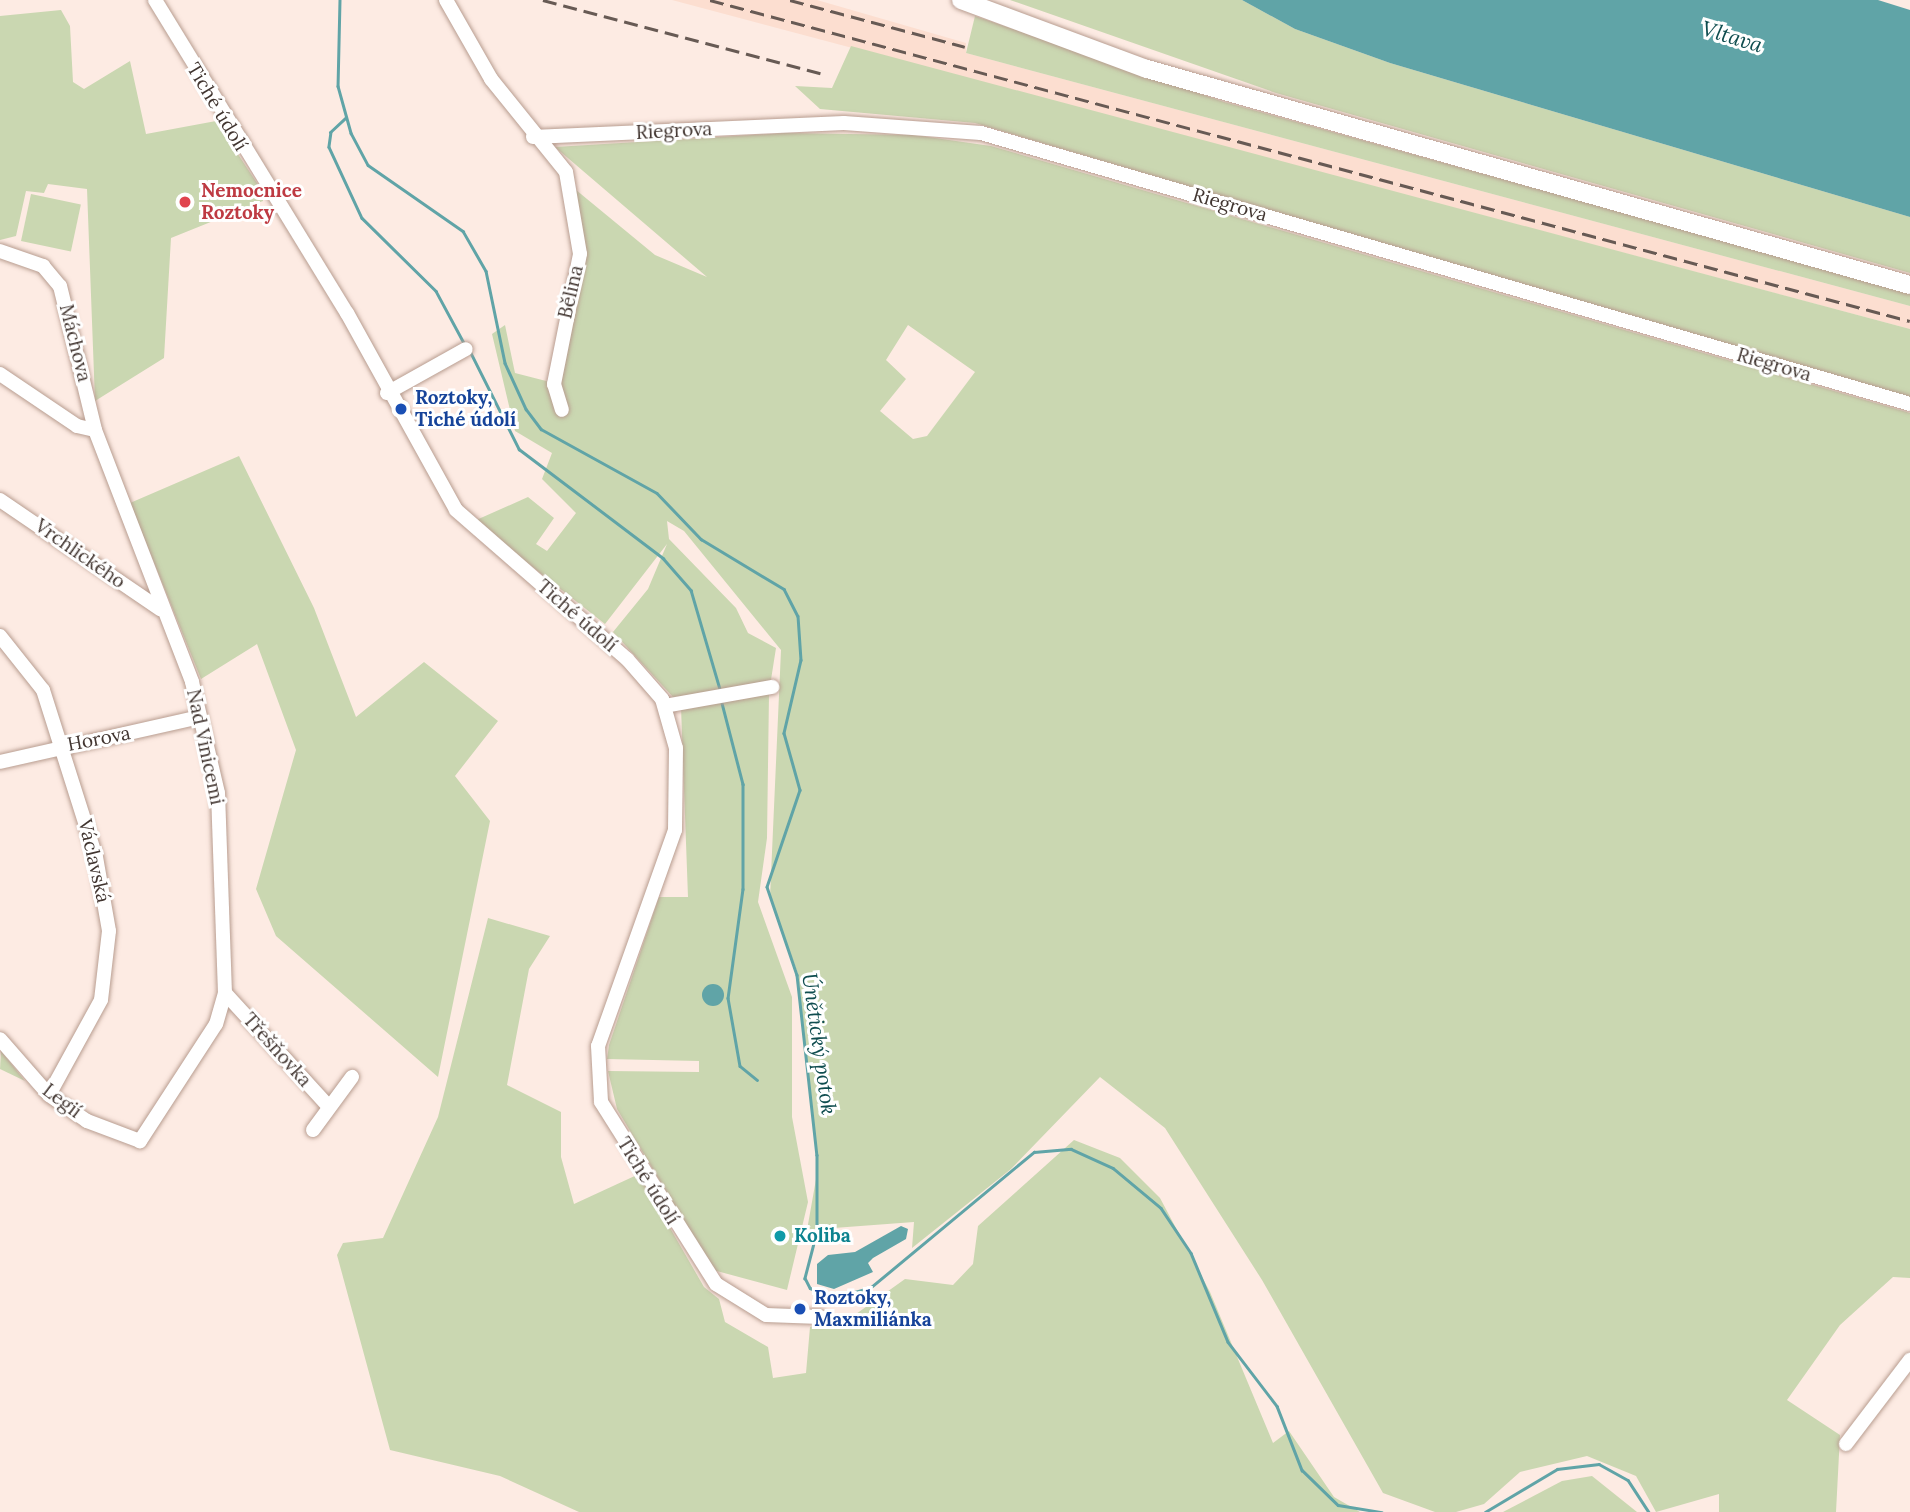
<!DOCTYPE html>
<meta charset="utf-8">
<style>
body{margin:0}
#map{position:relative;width:1910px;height:1512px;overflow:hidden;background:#fdebe3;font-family:Lora,serif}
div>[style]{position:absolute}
.built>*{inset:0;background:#fcded0}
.green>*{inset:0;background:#cad7b1;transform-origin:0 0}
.water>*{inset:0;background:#60a4a7}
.round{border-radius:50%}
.stream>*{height:2.5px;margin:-1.25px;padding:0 1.25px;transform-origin:1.25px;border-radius:1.25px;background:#60a4a7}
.roads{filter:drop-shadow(0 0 2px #b89d90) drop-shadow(0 0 2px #b89d90)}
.minor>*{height:14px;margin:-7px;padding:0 7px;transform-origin:7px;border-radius:7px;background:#fff}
.major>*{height:18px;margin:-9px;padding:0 9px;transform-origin:9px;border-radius:9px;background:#fff}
.rail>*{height:2.5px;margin-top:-1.25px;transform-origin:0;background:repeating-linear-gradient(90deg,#675a54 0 14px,transparent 0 21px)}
.dots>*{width:19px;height:19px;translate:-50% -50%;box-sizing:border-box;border:4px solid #fff;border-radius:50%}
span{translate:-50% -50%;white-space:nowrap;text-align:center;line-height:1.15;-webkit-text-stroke:6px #fff;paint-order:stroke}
.street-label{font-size:19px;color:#413530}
.health-label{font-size:19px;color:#be3a42;font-weight:700}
.left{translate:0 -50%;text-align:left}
.transit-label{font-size:19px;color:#164399;font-weight:700}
.culture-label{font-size:19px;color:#0d838f;font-weight:700}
.water-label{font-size:21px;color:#0f4d4f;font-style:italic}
</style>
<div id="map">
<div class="built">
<div style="clip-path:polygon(672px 0,817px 0,966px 43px,966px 53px,1910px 306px,1910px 329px)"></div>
</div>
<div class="green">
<div style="clip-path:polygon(1010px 0,1242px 0,1295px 29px,1390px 63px,1910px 217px,1910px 273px,1276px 93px)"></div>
<div style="clip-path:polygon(61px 10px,70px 26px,73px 82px,84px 89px,130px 61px,146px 134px,216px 121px,263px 192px,263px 201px,171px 238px,164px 358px,95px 401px,87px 189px,48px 184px,44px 193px,26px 191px,16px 236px,0 240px,0 16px)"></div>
<div style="clip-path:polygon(975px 16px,1224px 102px,1910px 292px,1910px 306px,966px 53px)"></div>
<div style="clip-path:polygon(851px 46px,1910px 329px,1910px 400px,975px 123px,820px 109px,795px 86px,832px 88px)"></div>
<div style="clip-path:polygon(evenodd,785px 133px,914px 135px,991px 146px,1910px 413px,1910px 1278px,1893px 1277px,1840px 1325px,1787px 1400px,1840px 1435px,1836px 1512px,1719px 1512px,1719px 1494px,1656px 1512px,1636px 1476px,1587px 1456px,1520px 1472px,1484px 1504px,1456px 1512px,1435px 1512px,1383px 1493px,1262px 1280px,1165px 1128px,1100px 1077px,1011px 1169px,912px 1248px,914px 1222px,807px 1230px,818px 1168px,798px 974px,770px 897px,781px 650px,684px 531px,667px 521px,669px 539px,736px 608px,748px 633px,776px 648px,770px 686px,673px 697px,613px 632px,648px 589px,667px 544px,605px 624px,474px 521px,528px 497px,554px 518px,536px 544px,547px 551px,576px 513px,542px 479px,552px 453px,515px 431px,492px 334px,505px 325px,515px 373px,550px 382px,562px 373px,576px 216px,570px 185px,655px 255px,707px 277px,555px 147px,785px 133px,908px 325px,975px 372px,927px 436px,913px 439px,880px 411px,906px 379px,886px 360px,908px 325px)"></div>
<div style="left:31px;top:194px;width:51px;height:48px;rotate:12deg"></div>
<div style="clip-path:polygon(239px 456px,314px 608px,356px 717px,424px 662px,498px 721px,455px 776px,490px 821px,438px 1077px,276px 936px,256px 889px,296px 750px,257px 644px,201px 679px,130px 503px)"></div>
<div style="clip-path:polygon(769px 694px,767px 838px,758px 902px,792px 997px,792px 1117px,808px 1202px,787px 1290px,713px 1270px,617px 1109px,608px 1071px,699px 1072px,699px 1061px,607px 1059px,609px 1045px,659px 897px,688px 897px,681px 707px)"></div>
<div style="clip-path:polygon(488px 918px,550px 936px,529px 969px,507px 1085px,561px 1112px,561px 1157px,574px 1204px,639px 1174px,704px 1287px,719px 1299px,725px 1322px,768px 1347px,773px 1378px,806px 1373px,810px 1327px,856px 1314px,905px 1279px,953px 1285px,973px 1264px,978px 1226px,1074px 1140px,1120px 1158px,1160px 1198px,1210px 1292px,1273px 1443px,1289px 1431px,1334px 1497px,1360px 1512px,579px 1512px,500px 1476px,390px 1450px,337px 1255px,343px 1243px,383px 1238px,438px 1117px)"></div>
<div style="clip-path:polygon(1px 1051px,25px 1081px,0 1069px)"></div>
<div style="clip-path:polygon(1592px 1476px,1637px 1512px,1503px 1512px,1562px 1481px)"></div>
</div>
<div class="water">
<div style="clip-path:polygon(1242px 0,1878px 0,1910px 10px,1910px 217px,1390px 63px,1295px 29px)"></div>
<div class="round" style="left:702px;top:984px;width:22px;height:22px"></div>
<div style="clip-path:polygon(901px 1226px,908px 1229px,906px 1239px,873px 1258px,868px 1263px,873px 1272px,834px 1289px,817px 1284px,817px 1264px,828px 1255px,855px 1252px)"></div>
</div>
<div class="stream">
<div style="left:340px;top:0;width:86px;rotate:91.3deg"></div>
<div style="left:338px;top:86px;width:49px;rotate:74.5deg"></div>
<div style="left:351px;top:133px;width:36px;rotate:62deg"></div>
<div style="left:368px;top:165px;width:116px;rotate:34.8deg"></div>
<div style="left:463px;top:231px;width:46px;rotate:60.1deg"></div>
<div style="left:486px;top:271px;width:94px;rotate:78.3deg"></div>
<div style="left:505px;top:363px;width:51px;rotate:65.5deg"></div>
<div style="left:526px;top:409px;width:25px;rotate:53deg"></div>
<div style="left:541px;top:429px;width:132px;rotate:28.9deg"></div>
<div style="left:657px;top:493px;width:64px;rotate:46.3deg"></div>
<div style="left:701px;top:539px;width:97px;rotate:31.1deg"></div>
<div style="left:784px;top:589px;width:30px;rotate:63deg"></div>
<div style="left:798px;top:616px;width:44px;rotate:86.1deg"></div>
<div style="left:801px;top:660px;width:75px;rotate:103.1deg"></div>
<div style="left:784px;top:733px;width:59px;rotate:74.3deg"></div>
<div style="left:800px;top:790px;width:102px;rotate:108.8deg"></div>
<div style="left:767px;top:887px;width:93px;rotate:71.2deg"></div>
<div style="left:797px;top:975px;width:181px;rotate:83.7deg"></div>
<div style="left:817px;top:1155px;width:77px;rotate:90deg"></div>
<div style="left:817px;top:1232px;width:48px;rotate:104.6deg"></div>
<div style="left:805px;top:1278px;width:11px;rotate:63deg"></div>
<div style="left:810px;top:1288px;width:28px;rotate:19deg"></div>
<div style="left:836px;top:1297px;width:35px;rotate:-15deg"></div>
<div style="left:870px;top:1288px;width:213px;rotate:-39.7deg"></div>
<div style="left:1034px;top:1152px;width:37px;rotate:-5deg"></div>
<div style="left:1071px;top:1149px;width:46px;rotate:24.3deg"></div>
<div style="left:1113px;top:1168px;width:62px;rotate:39.8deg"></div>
<div style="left:1161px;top:1208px;width:54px;rotate:56.3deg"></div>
<div style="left:1191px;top:1253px;width:96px;rotate:67.4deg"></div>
<div style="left:1228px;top:1342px;width:81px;rotate:52.6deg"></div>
<div style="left:1277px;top:1406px;width:69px;rotate:68.7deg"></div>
<div style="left:1302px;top:1470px;width:50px;rotate:44.2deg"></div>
<div style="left:1338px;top:1505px;width:44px;rotate:9.2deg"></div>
<div style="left:346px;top:118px;width:21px;rotate:137deg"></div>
<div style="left:331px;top:132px;width:15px;rotate:98deg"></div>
<div style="left:329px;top:147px;width:78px;rotate:65.1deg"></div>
<div style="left:362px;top:218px;width:104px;rotate:44.6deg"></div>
<div style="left:436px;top:291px;width:59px;rotate:61.7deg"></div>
<div style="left:470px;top:351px;width:110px;rotate:63.4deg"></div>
<div style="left:519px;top:449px;width:181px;rotate:37.1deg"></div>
<div style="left:663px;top:558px;width:43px;rotate:48.8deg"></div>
<div style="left:691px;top:590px;width:103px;rotate:73.7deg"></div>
<div style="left:722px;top:703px;width:84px;rotate:75.5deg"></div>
<div style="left:743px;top:784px;width:105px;rotate:90deg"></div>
<div style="left:743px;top:889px;width:110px;rotate:97.8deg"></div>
<div style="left:728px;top:998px;width:69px;rotate:80deg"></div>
<div style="left:740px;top:1066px;width:22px;rotate:39deg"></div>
<div style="left:1485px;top:1512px;width:84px;rotate:-30.8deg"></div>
<div style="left:1557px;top:1469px;width:42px;rotate:-6.8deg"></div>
<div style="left:1599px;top:1464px;width:33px;rotate:29deg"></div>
<div style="left:1628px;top:1480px;width:38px;rotate:57deg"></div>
</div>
<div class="roads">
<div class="minor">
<div style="left:155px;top:0;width:367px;rotate:58.5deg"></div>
<div style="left:347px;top:313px;width:225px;rotate:61deg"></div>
<div style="left:456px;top:510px;width:227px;rotate:41.1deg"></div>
<div style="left:627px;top:659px;width:53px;rotate:48.8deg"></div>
<div style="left:662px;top:699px;width:51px;rotate:74.1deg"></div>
<div style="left:676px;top:748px;width:82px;rotate:90.7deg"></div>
<div style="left:675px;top:830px;width:229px;rotate:109.6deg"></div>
<div style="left:598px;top:1046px;width:56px;rotate:86.9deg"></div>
<div style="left:601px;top:1102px;width:215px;rotate:57.7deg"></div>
<div style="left:716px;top:1284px;width:59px;rotate:31.8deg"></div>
<div style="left:766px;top:1315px;width:54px;rotate:2.1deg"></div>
<div style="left:446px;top:0;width:91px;rotate:60.3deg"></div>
<div style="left:491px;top:79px;width:119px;rotate:51.1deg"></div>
<div style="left:566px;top:172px;width:83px;rotate:80.3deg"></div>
<div style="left:580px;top:254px;width:133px;rotate:101.3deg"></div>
<div style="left:554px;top:384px;width:27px;rotate:73deg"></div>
<div style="left:533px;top:137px;width:311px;rotate:-2.6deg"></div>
<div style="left:844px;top:123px;width:137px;rotate:4.2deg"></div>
<div style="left:981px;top:133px;width:968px;rotate:16.26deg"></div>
<div style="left:0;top:251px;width:46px;rotate:19.2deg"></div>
<div style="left:43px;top:266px;width:26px;rotate:50deg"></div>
<div style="left:60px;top:286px;width:148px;rotate:76.3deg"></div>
<div style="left:95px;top:430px;width:270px;rotate:68.9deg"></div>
<div style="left:192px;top:682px;width:114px;rotate:76.8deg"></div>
<div style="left:218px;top:793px;width:200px;rotate:88deg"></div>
<div style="left:225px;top:993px;width:32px;rotate:106deg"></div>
<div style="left:216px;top:1024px;width:140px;rotate:123deg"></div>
<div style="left:140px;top:1141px;width:57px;rotate:-159.3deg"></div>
<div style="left:87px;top:1121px;width:46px;rotate:-145.6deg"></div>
<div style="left:49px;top:1095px;width:74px;rotate:-131.2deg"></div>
<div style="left:0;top:374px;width:93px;rotate:34deg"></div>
<div style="left:77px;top:426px;width:18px;rotate:13deg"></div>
<div style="left:387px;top:393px;width:90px;rotate:-29.1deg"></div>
<div style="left:0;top:500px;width:194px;rotate:34.3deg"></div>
<div style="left:0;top:636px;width:69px;rotate:51.5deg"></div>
<div style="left:43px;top:690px;width:175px;rotate:72.4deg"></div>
<div style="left:96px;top:857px;width:75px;rotate:80deg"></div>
<div style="left:109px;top:931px;width:69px;rotate:96.6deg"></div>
<div style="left:101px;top:1000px;width:108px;rotate:118.7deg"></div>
<div style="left:665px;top:706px;width:109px;rotate:-10.1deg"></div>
<div style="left:0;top:762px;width:204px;rotate:-12.7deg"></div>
<div style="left:225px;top:993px;width:154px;rotate:47.6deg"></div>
<div style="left:313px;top:1130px;width:66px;rotate:-53.7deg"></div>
<div style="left:1846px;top:1444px;width:106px;rotate:-52.7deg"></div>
</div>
<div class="major">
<div style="left:961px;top:0;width:198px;rotate:20.4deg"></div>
<div style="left:1147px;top:69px;width:793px;rotate:15.81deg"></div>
</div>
</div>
<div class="rail">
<div style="left:543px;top:0;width:290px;rotate:14.8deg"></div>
<div style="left:710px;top:0;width:1242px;rotate:14.98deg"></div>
<div style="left:790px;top:0;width:181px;rotate:15deg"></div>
</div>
<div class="dots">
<div style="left:185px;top:202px;background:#e0444e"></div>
<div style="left:401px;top:409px;background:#1a4fb4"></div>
<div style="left:780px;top:1236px;background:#0f9aa8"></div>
<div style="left:800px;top:1309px;background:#1a4fb4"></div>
</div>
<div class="street-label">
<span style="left:217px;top:107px;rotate:59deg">Tiché údolí</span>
<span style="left:674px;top:131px;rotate:-3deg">Riegrova</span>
<span style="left:1230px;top:205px;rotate:16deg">Riegrova</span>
<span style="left:571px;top:292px;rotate:-77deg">Bělina</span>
<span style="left:75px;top:343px;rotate:76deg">Máchova</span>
<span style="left:1774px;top:365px;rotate:16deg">Riegrova</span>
<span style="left:80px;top:554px;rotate:35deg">Vrchlického</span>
<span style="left:577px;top:616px;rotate:41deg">Tiché údolí</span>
<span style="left:99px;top:739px;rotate:-11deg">Horova</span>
<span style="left:205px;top:747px;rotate:78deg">Nad Vinicemi</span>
<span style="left:94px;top:861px;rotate:77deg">Václavská</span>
<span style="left:277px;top:1050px;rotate:48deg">Třešňovka</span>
<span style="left:62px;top:1101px;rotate:37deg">Legií</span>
<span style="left:648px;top:1181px;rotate:58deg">Tiché údolí</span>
</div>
<div class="health-label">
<span class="left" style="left:201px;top:202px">Nemocnice<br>Roztoky</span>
</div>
<div class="transit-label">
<span class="left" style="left:415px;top:409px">Roztoky,<br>Tiché údolí</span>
<span class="left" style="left:814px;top:1309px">Roztoky,<br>Maxmiliánka</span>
</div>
<div class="culture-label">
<span class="left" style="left:794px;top:1236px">Koliba</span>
</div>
<div class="water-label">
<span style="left:1732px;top:37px;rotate:17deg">Vltava</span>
<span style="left:819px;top:1044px;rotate:82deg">Únětický potok</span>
</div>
</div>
